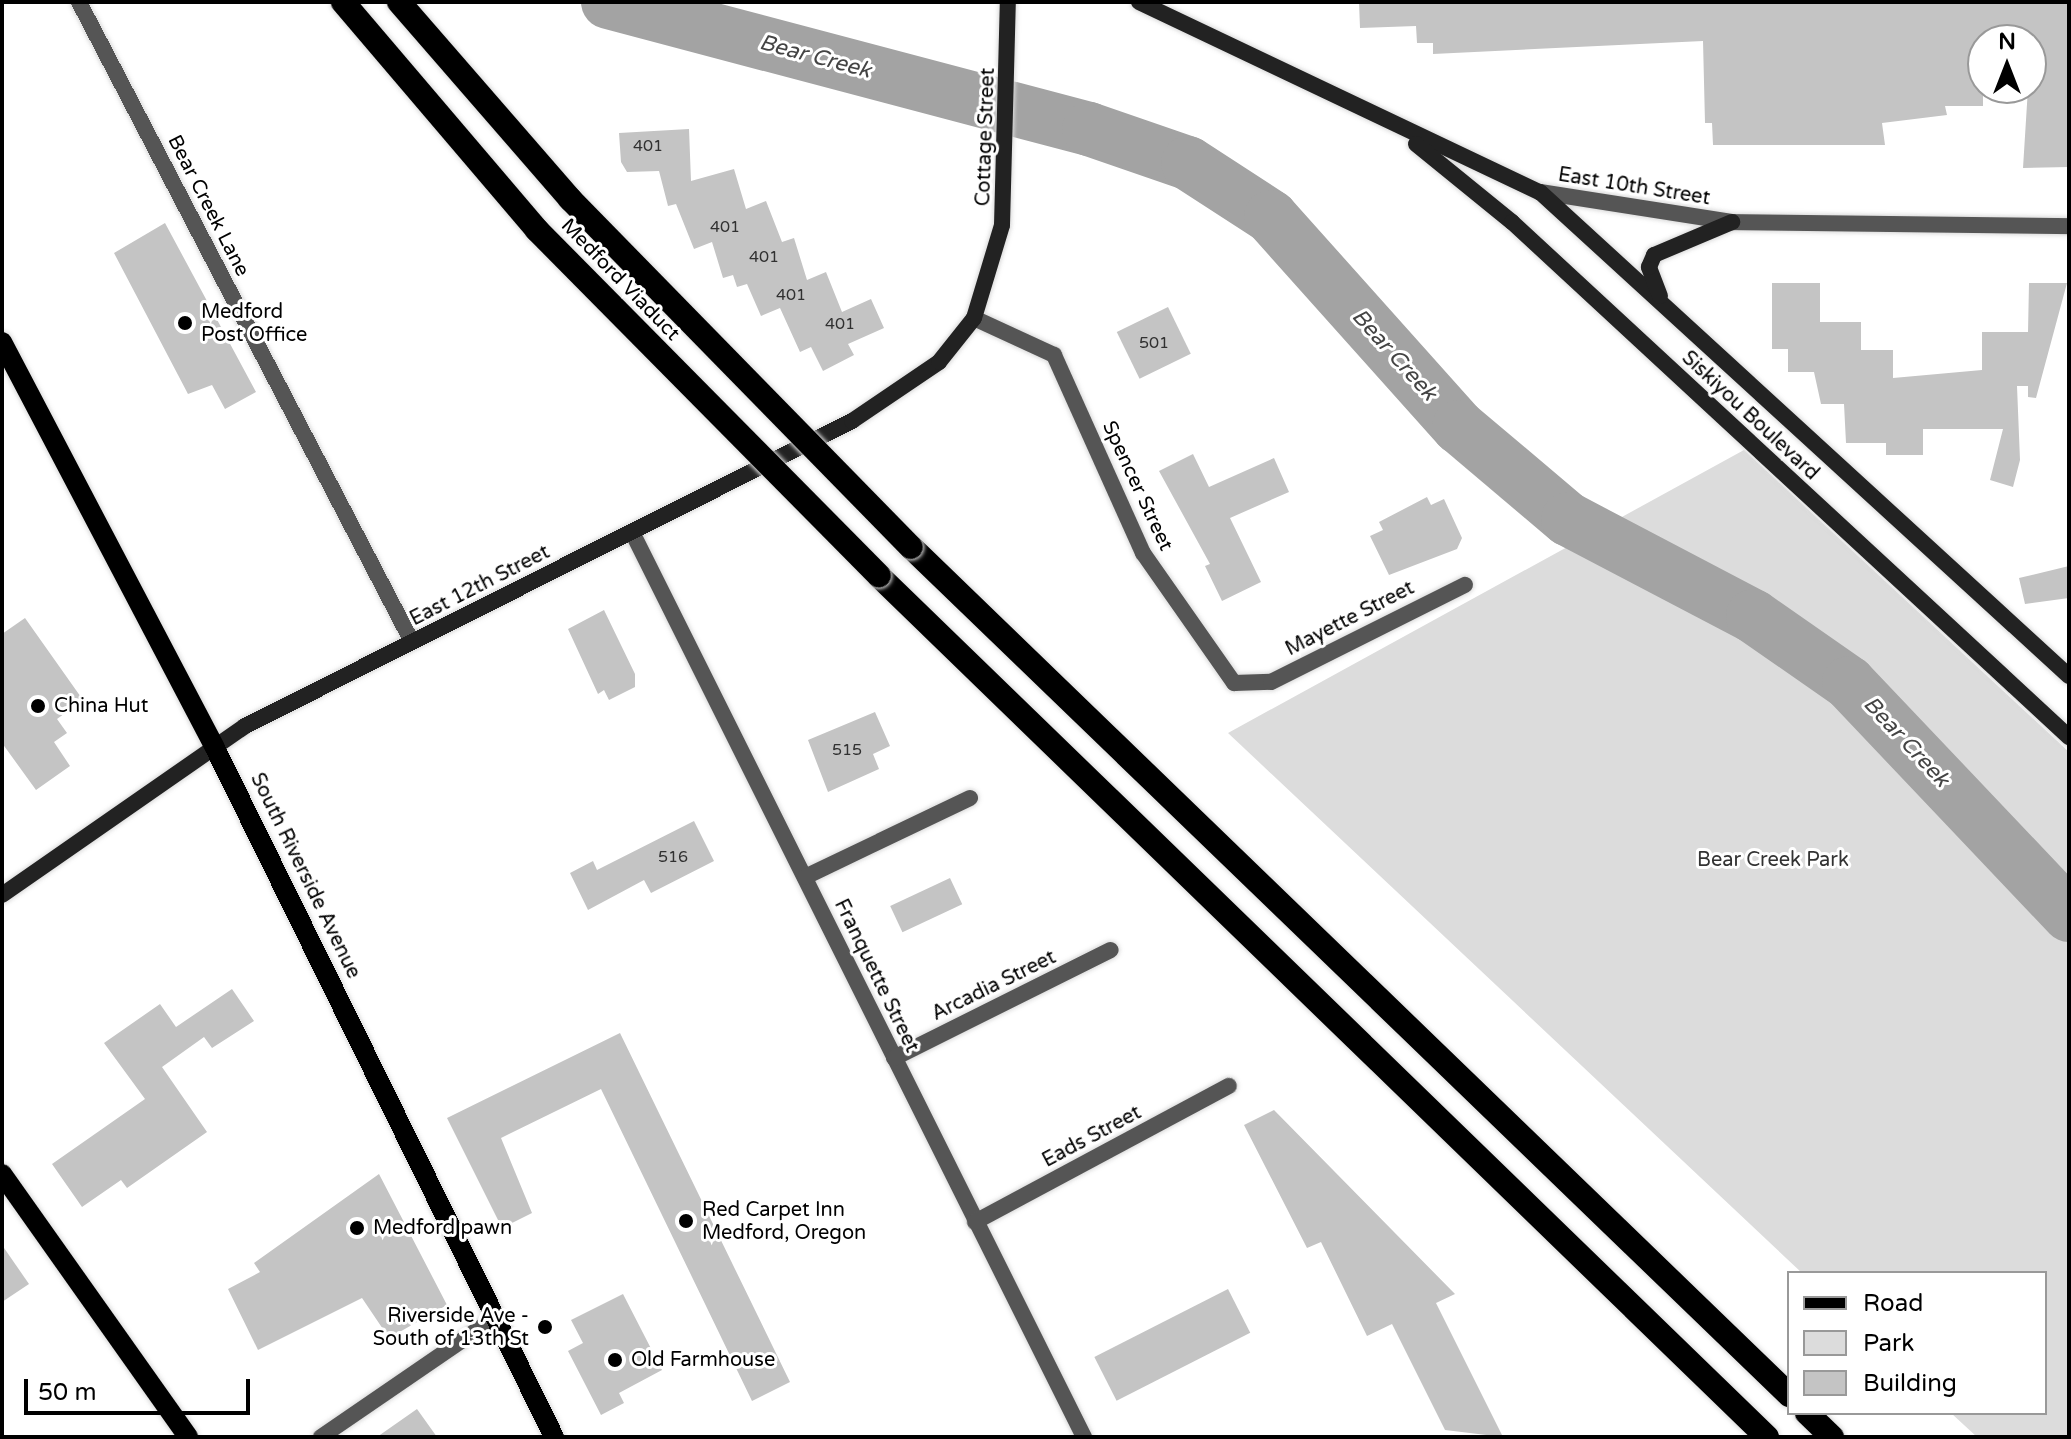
<!DOCTYPE html>
<style>
body{margin:0}
#map{position:relative;width:2071px;height:1439px;overflow:hidden;background:#fff;font-family:"Varela Round",sans-serif}
div>[style]{position:absolute}
.green>*{inset:0;background:#dcdcdc}
.river>*{height:54px;margin:-27px;padding:0 27px;transform-origin:27px;border-radius:27px;background:#a3a3a3}
.building>*{inset:0;background:#c4c4c4;transform-origin:0 0}
.roads{filter:drop-shadow(0 0 2px #dbdbdb) drop-shadow(0 0 2px #dbdbdb)}
.street>*{height:16px;margin:-8px;padding:0 8px;transform-origin:8px;border-radius:8px;background:#555}
.secondary>*{height:16px;margin:-8px;padding:0 8px;transform-origin:8px;border-radius:8px;background:#222}
.primary>*{height:20px;margin:-10px;padding:0 10px;transform-origin:10px;border-radius:10px;background:#000}
.highway>*{height:24px;margin:-12px;padding:0 12px;transform-origin:12px;border-radius:12px;background:#000}
.bridges{filter:drop-shadow(0 0 2px #dbdbdb) drop-shadow(0 0 2px #dbdbdb)}
.highway-bridge>*{height:24px;margin:-12px;padding:0 12px;transform-origin:12px;border-radius:12px;background:#000}
.dots>*{width:22px;height:22px;translate:-50% -50%;box-sizing:border-box;border:4px solid #fff;border-radius:50%}
span{translate:-50% -50%;white-space:nowrap;text-align:center;line-height:1.15;-webkit-text-stroke:6px #fff;paint-order:stroke}
.number-label{font-size:16px;color:#313131}
.number-label span{-webkit-text-stroke-width:0}
.street-label{font-size:20px;color:#000}
.poi-label{font-size:20px;color:#000}
.left{translate:0 -50%;text-align:left}
.right{translate:-100% -50%;text-align:right}
.park-label{font-size:20px;color:#333}
.water-label{font-size:22px;color:#444;font-style:italic}
.frame{position:absolute;inset:0;border:4px solid #000;pointer-events:none}
.legend{position:absolute;left:1787px;top:1271px;width:260px;height:144px;box-sizing:border-box;background:#fff;border:2px solid #999;margin:0;padding:10px 14px;list-style:none;font-size:24px;color:#000}
.legend li{display:flex;align-items:center;gap:16px;height:40px}
.legend b{width:40px;border:2px solid #999}
.north{position:absolute;left:1967px;top:24px;width:80px;height:80px;box-sizing:border-box;background:#fff;border:2px solid #999;border-radius:50%;rotate:0deg;font-size:22px;font-weight:700;line-height:32px;text-align:center;color:#000}
.north::after{content:'';display:block;margin:auto;width:28px;height:36px;background:#000;clip-path:polygon(50% 0,100% 100%,50% 72%,0 100%)}
.scale{position:absolute;left:24px;top:1379px;width:226px;height:36px;box-sizing:border-box;border:4px solid #000;border-top:0;padding-left:10px;font-size:24px;line-height:28px;white-space:nowrap;color:#000;-webkit-text-stroke:6px #fff;paint-order:stroke}
</style>
<div id="map">
<div class="green">
<div style="clip-path:polygon(1744px 450px,2069px 752px,2069px 1437px,1977px 1437px,1951px 1413px,2045px 1413px,2045px 1273px,1802px 1273px,1228px 733px)"></div>
</div>
<div class="river">
<div style="left:608px;top:2px;width:497px;rotate:14.8deg"></div>
<div style="left:1089px;top:129px;width:105px;rotate:19deg"></div>
<div style="left:1188px;top:163px;width:99px;rotate:33deg"></div>
<div style="left:1271px;top:217px;width:282px;rotate:48.2deg"></div>
<div style="left:1459px;top:427px;width:143px;rotate:40.2deg"></div>
<div style="left:1568px;top:519px;width:209px;rotate:27.7deg"></div>
<div style="left:1753px;top:616px;width:117px;rotate:34.9deg"></div>
<div style="left:1849px;top:683px;width:320px;rotate:46.5deg"></div>
</div>
<div class="building">
<div style="clip-path:polygon(1359px 2px,2069px 2px,2069px 167px,2023px 168px,2031px 40px,1983px 40px,1983px 106px,1945px 106px,1947px 115px,1882px 123px,1885px 145px,1713px 145px,1712px 123px,1705px 123px,1703px 41px,1433px 54px,1433px 43px,1417px 43px,1416px 26px,1360px 28px)"></div>
<div style="clip-path:polygon(689px 129px,691px 181px,734px 169px,746px 209px,766px 201px,782px 242px,794px 238px,807px 280px,826px 272px,842px 312px,871px 299px,884px 328px,848px 344px,854px 355px,823px 371px,811px 347px,800px 352px,780px 308px,761px 316px,747px 284px,737px 287px,733px 275px,723px 278px,712px 242px,694px 249px,676px 204px,668px 206px,659px 171px,627px 172px,621px 162px,619px 133px)"></div>
<div style="clip-path:polygon(165px 223px,256px 392px,225px 409px,212px 385px,188px 394px,114px 253px)"></div>
<div style="clip-path:polygon(1772px 283px,1820px 283px,1820px 322px,1861px 322px,1861px 350px,1893px 350px,1893px 378px,1982px 370px,1982px 332px,2028px 332px,2029px 283px,2067px 283px,2036px 398px,2028px 397px,2028px 386px,2017px 386px,2020px 460px,2013px 487px,1990px 480px,2003px 429px,1923px 429px,1923px 455px,1886px 455px,1886px 443px,1846px 443px,1844px 404px,1821px 404px,1814px 372px,1788px 372px,1788px 349px,1772px 349px)"></div>
<div style="left:1168px;top:307px;width:52px;height:57px;rotate:64deg"></div>
<div style="clip-path:polygon(1193px 454px,1209px 487px,1274px 458px,1289px 492px,1230px 518px,1261px 582px,1222px 601px,1205px 566px,1210px 564px,1159px 471px)"></div>
<div style="clip-path:polygon(1427px 497px,1431px 505px,1444px 499px,1462px 538px,1457px 549px,1389px 575px,1370px 536px,1383px 530px,1379px 522px)"></div>
<div style="clip-path:polygon(2069px 566px,2069px 598px,2025px 604px,2019px 578px)"></div>
<div style="clip-path:polygon(604px 610px,635px 674px,635px 687px,609px 700px,604px 690px,598px 694px,568px 629px)"></div>
<div style="clip-path:polygon(25px 618px,83px 700px,57px 719px,67px 733px,54px 742px,70px 766px,36px 790px,2px 743px,2px 634px)"></div>
<div style="clip-path:polygon(875px 712px,890px 746px,873px 754px,879px 769px,828px 792px,808px 740px)"></div>
<div style="clip-path:polygon(694px 821px,714px 861px,651px 893px,644px 880px,588px 910px,570px 873px,593px 861px,597px 870px)"></div>
<div style="left:950px;top:878px;width:29px;height:66px;rotate:65deg"></div>
<div style="clip-path:polygon(232px 989px,254px 1021px,212px 1048px,204px 1037px,162px 1067px,207px 1132px,127px 1188px,121px 1180px,82px 1207px,52px 1164px,145px 1099px,104px 1043px,160px 1004px,176px 1027px)"></div>
<div style="clip-path:polygon(620px 1033px,790px 1382px,752px 1401px,601px 1089px,501px 1138px,532px 1213px,502px 1228px,447px 1118px)"></div>
<div style="clip-path:polygon(1274px 1110px,1455px 1294px,1436px 1303px,1503px 1437px,1445px 1430px,1392px 1324px,1367px 1336px,1321px 1242px,1307px 1248px,1244px 1125px)"></div>
<div style="clip-path:polygon(379px 1174px,447px 1305px,389px 1338px,362px 1298px,258px 1350px,228px 1289px,260px 1272px,254px 1263px)"></div>
<div style="clip-path:polygon(2px 1245px,29px 1284px,2px 1302px)"></div>
<div style="left:1228px;top:1289px;width:49px;height:150px;rotate:63deg"></div>
<div style="clip-path:polygon(623px 1294px,662px 1370px,619px 1393px,624px 1403px,601px 1415px,568px 1351px,583px 1343px,571px 1320px)"></div>
<div style="clip-path:polygon(417px 1409px,437px 1437px,377px 1437px)"></div>
</div>
<div class="roads">
<div class="street">
<div style="left:79px;top:2px;width:721px;rotate:62.51deg"></div>
<div style="left:1540px;top:192px;width:194px;rotate:8.9deg"></div>
<div style="left:1732px;top:222px;width:337px;rotate:0.7deg"></div>
<div style="left:974px;top:318px;width:88px;rotate:24.8deg"></div>
<div style="left:1054px;top:355px;width:217px;rotate:65.8deg"></div>
<div style="left:1143px;top:553px;width:159px;rotate:55deg"></div>
<div style="left:1234px;top:683px;width:37px;rotate:-2deg"></div>
<div style="left:1271px;top:682px;width:217px;rotate:-26.6deg"></div>
<div style="left:632px;top:532px;width:1012px;rotate:63.46deg"></div>
<div style="left:805px;top:877px;width:183px;rotate:-25.6deg"></div>
<div style="left:894px;top:1058px;width:242px;rotate:-26.5deg"></div>
<div style="left:975px;top:1222px;width:288px;rotate:-28.2deg"></div>
<div style="left:321px;top:1437px;width:212px;rotate:-34.4deg"></div>
</div>
<div class="secondary">
<div style="left:1139px;top:2px;width:444px;rotate:25.4deg"></div>
<div style="left:1540px;top:192px;width:717px;rotate:42.46deg"></div>
<div style="left:1416px;top:144px;width:124px;rotate:39.1deg"></div>
<div style="left:1512px;top:222px;width:759px;rotate:42.76deg"></div>
<div style="left:1660px;top:296px;width:31px;rotate:-111deg"></div>
<div style="left:1649px;top:267px;width:13px;rotate:-67deg"></div>
<div style="left:1654px;top:255px;width:85px;rotate:-22.9deg"></div>
<div style="left:2px;top:895px;width:296px;rotate:-34.8deg"></div>
<div style="left:245px;top:726px;width:679px;rotate:-26.68deg"></div>
<div style="left:852px;top:421px;width:105px;rotate:-34.1deg"></div>
<div style="left:939px;top:362px;width:56px;rotate:-51.5deg"></div>
<div style="left:974px;top:318px;width:97px;rotate:-73.2deg"></div>
<div style="left:1002px;top:225px;width:223px;rotate:-88.5deg"></div>
</div>
<div class="primary">
<div style="left:2px;top:342px;width:458px;rotate:62.3deg"></div>
<div style="left:215px;top:748px;width:768px;rotate:63.8deg"></div>
<div style="left:2px;top:1174px;width:322px;rotate:54.7deg"></div>
</div>
<div class="highway">
<div style="left:911px;top:547px;width:1221px;rotate:44deg"></div>
<div style="left:879px;top:576px;width:1237px;rotate:44.12deg"></div>
<div style="left:1807px;top:1413px;width:35px;rotate:44deg"></div>
</div>
</div>
<div class="bridges">
<div class="highway-bridge">
<div style="left:343px;top:2px;width:299px;rotate:49.6deg"></div>
<div style="left:537px;top:230px;width:486px;rotate:45.3deg"></div>
<div style="left:399px;top:2px;width:261px;rotate:49deg"></div>
<div style="left:570px;top:199px;width:487px;rotate:45.6deg"></div>
</div>
</div>
<div class="dots">
<div style="left:185px;top:323px;background:#000"></div>
<div style="left:38px;top:706px;background:#000"></div>
<div style="left:686px;top:1221px;background:#000"></div>
<div style="left:357px;top:1228px;background:#000"></div>
<div style="left:545px;top:1327px;background:#000"></div>
<div style="left:615px;top:1360px;background:#000"></div>
</div>
<div class="number-label">
<span style="left:648px;top:146px">401</span>
<span style="left:725px;top:227px">401</span>
<span style="left:764px;top:257px">401</span>
<span style="left:791px;top:295px">401</span>
<span style="left:840px;top:324px">401</span>
<span style="left:1154px;top:343px">501</span>
<span style="left:847px;top:750px">515</span>
<span style="left:673px;top:857px">516</span>
</div>
<div class="street-label">
<span style="left:986px;top:137px;rotate:-88deg">Cottage Street</span>
<span style="left:1634px;top:187px;rotate:9deg">East 10th Street</span>
<span style="left:208px;top:206px;rotate:63deg">Bear Creek Lane</span>
<span style="left:620px;top:280px;rotate:46deg">Medford Viaduct</span>
<span style="left:1750px;top:416px;rotate:43deg">Siskiyou Boulevard</span>
<span style="left:1137px;top:486px;rotate:65deg">Spencer Street</span>
<span style="left:480px;top:586px;rotate:-27deg">East 12th Street</span>
<span style="left:1350px;top:619px;rotate:-27deg">Mayette Street</span>
<span style="left:305px;top:876px;rotate:64deg">South Riverside Avenue</span>
<span style="left:876px;top:976px;rotate:64deg">Franquette Street</span>
<span style="left:994px;top:986px;rotate:-26deg">Arcadia Street</span>
<span style="left:1092px;top:1137px;rotate:-28deg">Eads Street</span>
</div>
<div class="poi-label">
<span class="left" style="left:201px;top:324px">Medford<br>Post Office</span>
<span class="left" style="left:54px;top:706px">China Hut</span>
<span class="left" style="left:702px;top:1222px">Red Carpet Inn<br>Medford, Oregon</span>
<span class="left" style="left:373px;top:1228px">Medford pawn</span>
<span class="right" style="left:529px;top:1328px">Riverside Ave -<br>South of 13th St</span>
<span class="left" style="left:631px;top:1360px">Old Farmhouse</span>
</div>
<div class="park-label">
<span style="left:1773px;top:860px">Bear Creek Park</span>
</div>
<div class="water-label">
<span style="left:815px;top:57px;rotate:15deg">Bear Creek</span>
<span style="left:1394px;top:355px;rotate:48deg">Bear Creek</span>
<span style="left:1906px;top:742px;rotate:47deg">Bear Creek</span>
</div>
<div class="frame"></div>
<ul class="legend">
<li><b style="height:10px;background:#000"></b>Road</li>
<li><b style="height:22px;background:#dcdcdc"></b>Park</li>
<li><b style="height:22px;background:#c4c4c4"></b>Building</li>
</ul>
<div class="north">N</div>
<div class="scale">50 m</div>
</div>
